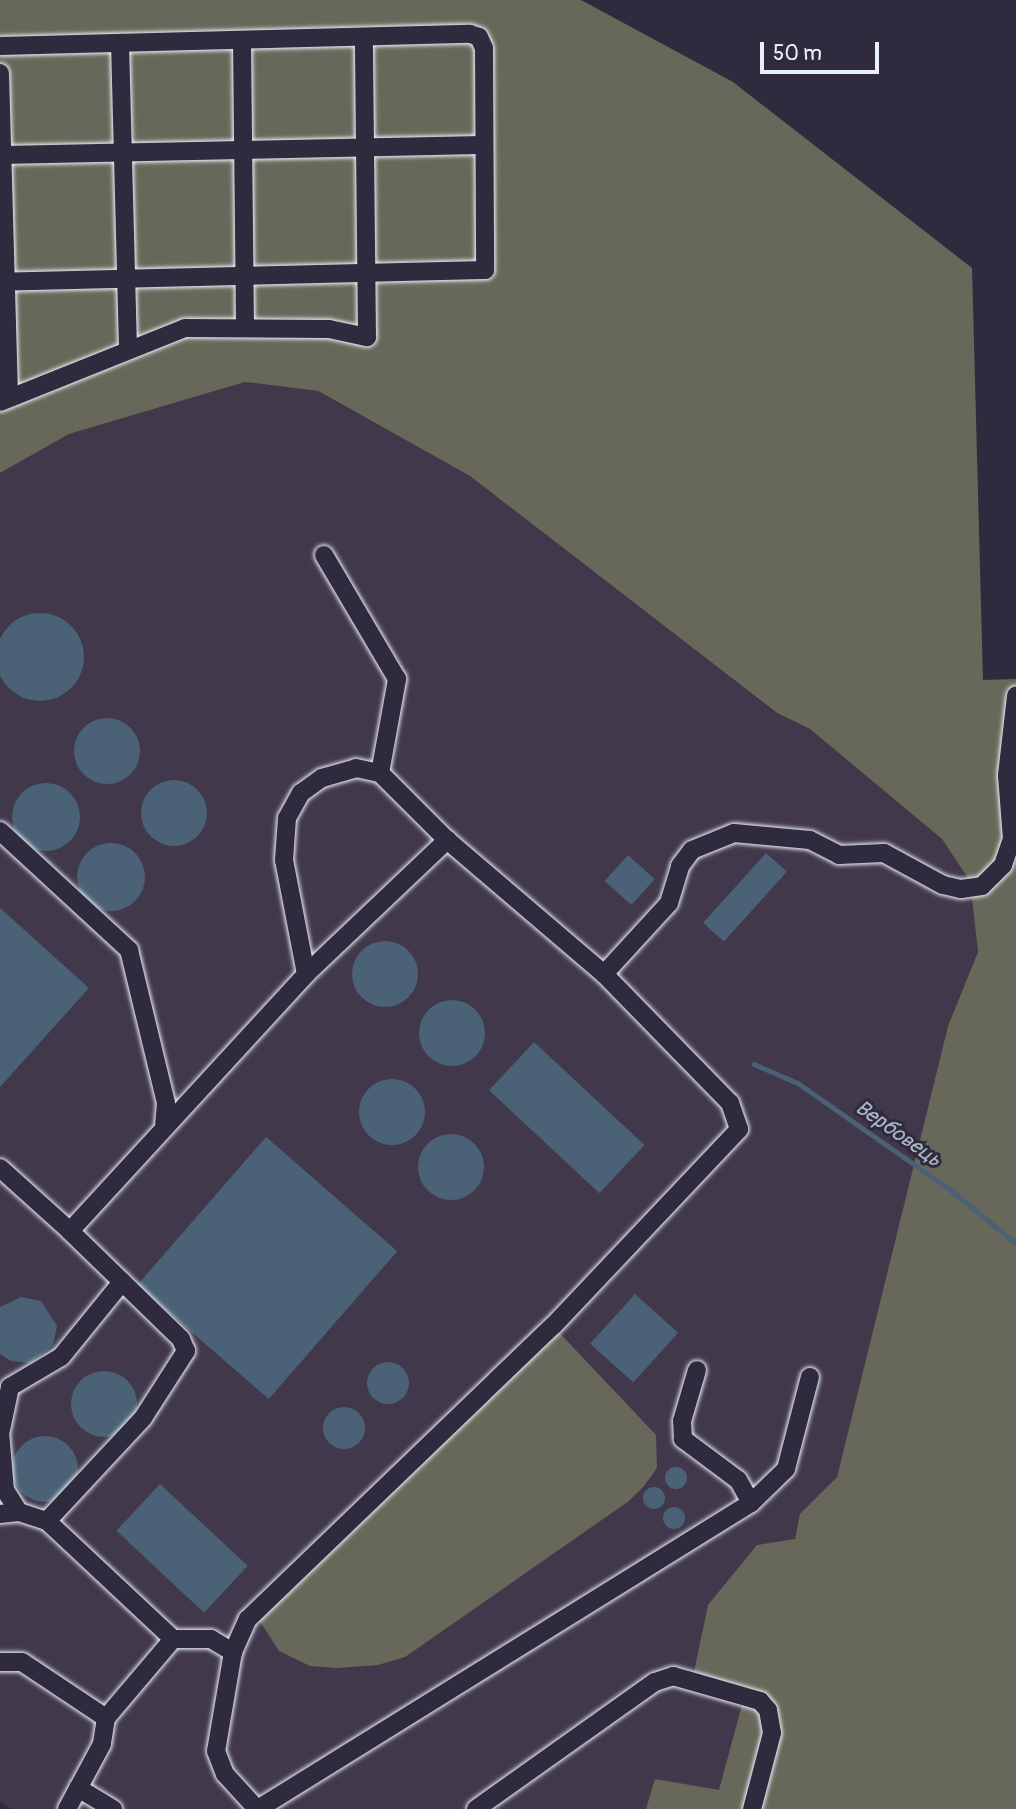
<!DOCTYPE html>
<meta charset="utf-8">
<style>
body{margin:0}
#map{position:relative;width:1016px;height:1809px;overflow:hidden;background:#2f2a3d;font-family:Pangolin,sans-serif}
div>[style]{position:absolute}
.built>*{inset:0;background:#42384c}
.green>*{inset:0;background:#676859}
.water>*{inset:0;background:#4b6176;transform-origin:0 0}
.round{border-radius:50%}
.stream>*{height:4.5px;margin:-2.25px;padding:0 2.25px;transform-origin:2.25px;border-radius:2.25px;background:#4b6176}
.roads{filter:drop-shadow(0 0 2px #e8f1f8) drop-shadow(0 0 2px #e8f1f8)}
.minor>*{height:18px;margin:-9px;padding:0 9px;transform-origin:9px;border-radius:9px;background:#2f2a3d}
span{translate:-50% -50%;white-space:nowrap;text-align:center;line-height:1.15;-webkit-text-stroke:6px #2f2a3d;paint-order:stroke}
.water-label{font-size:21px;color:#a9b7c4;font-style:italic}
.scale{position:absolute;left:760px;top:42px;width:119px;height:32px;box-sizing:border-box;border:4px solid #e8f1f8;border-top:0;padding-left:9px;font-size:21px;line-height:24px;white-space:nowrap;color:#e8f1f8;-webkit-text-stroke:5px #2f2a3d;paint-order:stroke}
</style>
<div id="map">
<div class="built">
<div style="clip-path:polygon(245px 382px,317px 391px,470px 476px,776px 713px,810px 729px,942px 839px,970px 880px,978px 952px,948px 1026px,837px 1477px,800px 1515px,760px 1701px,752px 1809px,12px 1809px,0 1802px,0 473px,69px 434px)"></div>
</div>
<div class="green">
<div style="clip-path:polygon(0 0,581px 0,733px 82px,972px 268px,983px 680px,1016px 679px,1016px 1809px,646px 1809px,655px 1779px,719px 1790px,746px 1690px,694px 1672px,708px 1605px,757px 1545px,795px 1539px,800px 1514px,837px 1477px,948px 1026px,978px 952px,970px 881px,942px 839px,810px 729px,777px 713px,470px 476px,318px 391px,245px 382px,69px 434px,0 473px)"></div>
<div style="clip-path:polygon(553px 1326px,656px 1435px,657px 1468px,644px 1486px,629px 1501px,405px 1657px,378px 1665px,337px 1668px,310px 1666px,279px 1651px,254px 1612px)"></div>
</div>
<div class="water">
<div class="round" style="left:-4px;top:613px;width:88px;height:88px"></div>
<div class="round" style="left:74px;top:718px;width:66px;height:66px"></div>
<div class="round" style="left:141px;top:780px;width:66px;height:66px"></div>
<div class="round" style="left:12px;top:783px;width:68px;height:68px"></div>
<div class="round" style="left:77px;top:843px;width:68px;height:68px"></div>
<div style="left:766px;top:853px;width:28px;height:94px;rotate:42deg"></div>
<div style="left:628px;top:855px;width:36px;height:35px;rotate:42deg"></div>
<div style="clip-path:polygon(0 908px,89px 988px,0 1087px)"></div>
<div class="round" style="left:352px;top:941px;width:66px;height:66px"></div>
<div class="round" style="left:419px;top:1000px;width:66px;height:66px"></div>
<div style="left:534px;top:1042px;width:151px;height:66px;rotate:43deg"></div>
<div class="round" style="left:359px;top:1079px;width:66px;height:66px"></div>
<div class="round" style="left:418px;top:1134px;width:66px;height:66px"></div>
<div style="left:266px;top:1137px;width:174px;height:196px;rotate:41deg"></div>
<div style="left:635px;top:1294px;width:58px;height:67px;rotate:42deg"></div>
<div style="clip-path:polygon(21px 1297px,41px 1301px,57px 1326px,53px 1345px,30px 1363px,11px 1361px,0 1354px,0 1307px)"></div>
<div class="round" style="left:367px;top:1362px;width:42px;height:42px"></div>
<div class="round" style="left:71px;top:1371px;width:66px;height:66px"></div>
<div class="round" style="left:323px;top:1407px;width:42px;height:42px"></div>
<div class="round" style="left:12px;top:1436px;width:66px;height:66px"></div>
<div class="round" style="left:665px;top:1467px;width:22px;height:22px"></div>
<div style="left:160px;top:1484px;width:120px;height:64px;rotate:43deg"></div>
<div class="round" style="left:643px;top:1487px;width:22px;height:22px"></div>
<div class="round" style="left:663px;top:1507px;width:22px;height:22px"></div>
</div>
<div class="stream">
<div style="left:754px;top:1064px;width:48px;rotate:23.4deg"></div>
<div style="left:798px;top:1083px;width:188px;rotate:35deg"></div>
<div style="left:952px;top:1191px;width:82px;rotate:39.1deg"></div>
</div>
<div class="roads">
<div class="minor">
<div style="left:242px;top:40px;width:288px;rotate:89.4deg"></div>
<div style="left:120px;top:43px;width:307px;rotate:88.5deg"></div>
<div style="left:0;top:46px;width:470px;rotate:-1.5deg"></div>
<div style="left:470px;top:34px;width:9px;rotate:18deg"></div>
<div style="left:479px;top:37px;width:12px;rotate:66deg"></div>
<div style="left:484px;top:48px;width:222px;rotate:89.7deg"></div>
<div style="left:485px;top:270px;width:485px;rotate:178.6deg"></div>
<div style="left:0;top:73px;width:324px;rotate:88.4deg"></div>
<div style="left:0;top:155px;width:484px;rotate:-1.2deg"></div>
<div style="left:0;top:402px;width:199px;rotate:-21.8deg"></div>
<div style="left:185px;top:328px;width:144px;rotate:0.4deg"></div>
<div style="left:329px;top:329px;width:39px;rotate:12deg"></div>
<div style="left:367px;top:337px;width:300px;rotate:-90.6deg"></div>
<div style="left:0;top:831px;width:176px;rotate:42.7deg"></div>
<div style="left:129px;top:950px;width:157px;rotate:76.4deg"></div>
<div style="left:166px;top:1103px;width:21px;rotate:95deg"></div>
<div style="left:306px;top:974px;width:116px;rotate:-100.9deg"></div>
<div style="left:284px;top:860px;width:42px;rotate:-85.9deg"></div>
<div style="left:287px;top:818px;width:29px;rotate:-61deg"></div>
<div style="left:301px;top:793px;width:26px;rotate:-36deg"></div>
<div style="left:322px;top:778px;width:35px;rotate:-16deg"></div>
<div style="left:356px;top:768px;width:25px;rotate:12deg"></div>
<div style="left:604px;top:974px;width:96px;rotate:-47.5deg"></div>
<div style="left:669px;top:903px;width:39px;rotate:-73deg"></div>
<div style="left:680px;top:866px;width:20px;rotate:-53deg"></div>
<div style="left:692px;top:850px;width:45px;rotate:-22deg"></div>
<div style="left:734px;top:833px;width:76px;rotate:5.3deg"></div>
<div style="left:810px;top:840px;width:33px;rotate:27deg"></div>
<div style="left:839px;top:855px;width:45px;rotate:-2.5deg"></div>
<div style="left:884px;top:853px;width:67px;rotate:28.5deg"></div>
<div style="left:943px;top:885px;width:18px;rotate:13deg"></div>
<div style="left:961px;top:889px;width:21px;rotate:-8deg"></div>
<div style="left:982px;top:886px;width:30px;rotate:-45deg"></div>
<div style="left:1003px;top:865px;width:28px;rotate:-71deg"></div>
<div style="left:1012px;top:839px;width:64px;rotate:-94.5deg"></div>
<div style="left:1007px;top:775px;width:80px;rotate:-83.5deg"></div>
<div style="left:0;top:1168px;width:94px;rotate:42deg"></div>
<div style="left:1px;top:1430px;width:44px;rotate:-78.2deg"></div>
<div style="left:10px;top:1387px;width:59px;rotate:-30.5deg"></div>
<div style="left:61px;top:1357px;width:97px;rotate:-50.9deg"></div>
<div style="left:0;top:1431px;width:59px;rotate:85.2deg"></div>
<div style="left:5px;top:1490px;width:26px;rotate:58deg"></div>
<div style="left:751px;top:1503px;width:49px;rotate:-44.2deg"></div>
<div style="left:786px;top:1469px;width:95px;rotate:-75.4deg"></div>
<div style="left:0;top:1514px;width:19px;rotate:-6deg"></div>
<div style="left:19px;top:1512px;width:29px;rotate:18deg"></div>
<div style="left:47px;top:1521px;width:173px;rotate:43.1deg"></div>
<div style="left:173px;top:1639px;width:104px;rotate:130.3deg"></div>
<div style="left:106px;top:1718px;width:26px;rotate:99deg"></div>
<div style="left:102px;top:1744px;width:74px;rotate:118.3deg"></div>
<div style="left:47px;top:1521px;width:141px;rotate:-47deg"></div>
<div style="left:143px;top:1418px;width:80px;rotate:-57.3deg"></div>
<div style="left:186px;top:1351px;width:13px;rotate:-113deg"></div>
<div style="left:181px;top:1339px;width:155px;rotate:-135.8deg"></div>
<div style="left:70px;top:1231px;width:349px;rotate:-47.4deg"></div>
<div style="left:306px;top:974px;width:195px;rotate:-43.5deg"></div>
<div style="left:173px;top:1639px;width:38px"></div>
<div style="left:211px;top:1639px;width:26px;rotate:31deg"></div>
<div style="left:233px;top:1652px;width:36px;rotate:-66deg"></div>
<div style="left:248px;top:1619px;width:423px;rotate:-43.9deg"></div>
<div style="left:553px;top:1326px;width:271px;rotate:-46.6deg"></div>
<div style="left:739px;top:1129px;width:28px;rotate:-109deg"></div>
<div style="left:730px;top:1103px;width:180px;rotate:-134.3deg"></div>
<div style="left:604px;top:974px;width:206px;rotate:-139.5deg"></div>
<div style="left:447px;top:840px;width:95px;rotate:-135deg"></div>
<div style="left:380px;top:773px;width:96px;rotate:-79.7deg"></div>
<div style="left:397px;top:679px;width:144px;rotate:-120.5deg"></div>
<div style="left:233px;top:1652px;width:100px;rotate:99.7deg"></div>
<div style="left:216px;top:1751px;width:25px;rotate:69deg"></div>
<div style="left:225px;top:1774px;width:47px;rotate:47.6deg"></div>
<div style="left:0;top:1662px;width:22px"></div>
<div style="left:22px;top:1662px;width:101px;rotate:33.7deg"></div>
<div style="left:78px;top:1788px;width:41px;rotate:31deg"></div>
<div style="left:258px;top:1809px;width:580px;rotate:-31.83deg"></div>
<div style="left:751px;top:1503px;width:26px;rotate:-119deg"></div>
<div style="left:738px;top:1480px;width:69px;rotate:-143.3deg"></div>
<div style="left:683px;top:1439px;width:18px;rotate:-93deg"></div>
<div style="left:682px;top:1421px;width:53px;rotate:-73.6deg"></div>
<div style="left:476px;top:1809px;width:219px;rotate:-35.4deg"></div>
<div style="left:655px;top:1682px;width:19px;rotate:-18deg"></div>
<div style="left:673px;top:1676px;width:91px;rotate:16deg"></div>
<div style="left:760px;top:1701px;width:12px;rotate:48deg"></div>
<div style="left:768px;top:1710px;width:23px;rotate:80deg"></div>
<div style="left:772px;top:1733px;width:79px;rotate:104.7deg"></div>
</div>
</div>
<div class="water-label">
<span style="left:898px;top:1134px;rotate:35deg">Вербовець</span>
</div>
<div class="scale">50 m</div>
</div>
